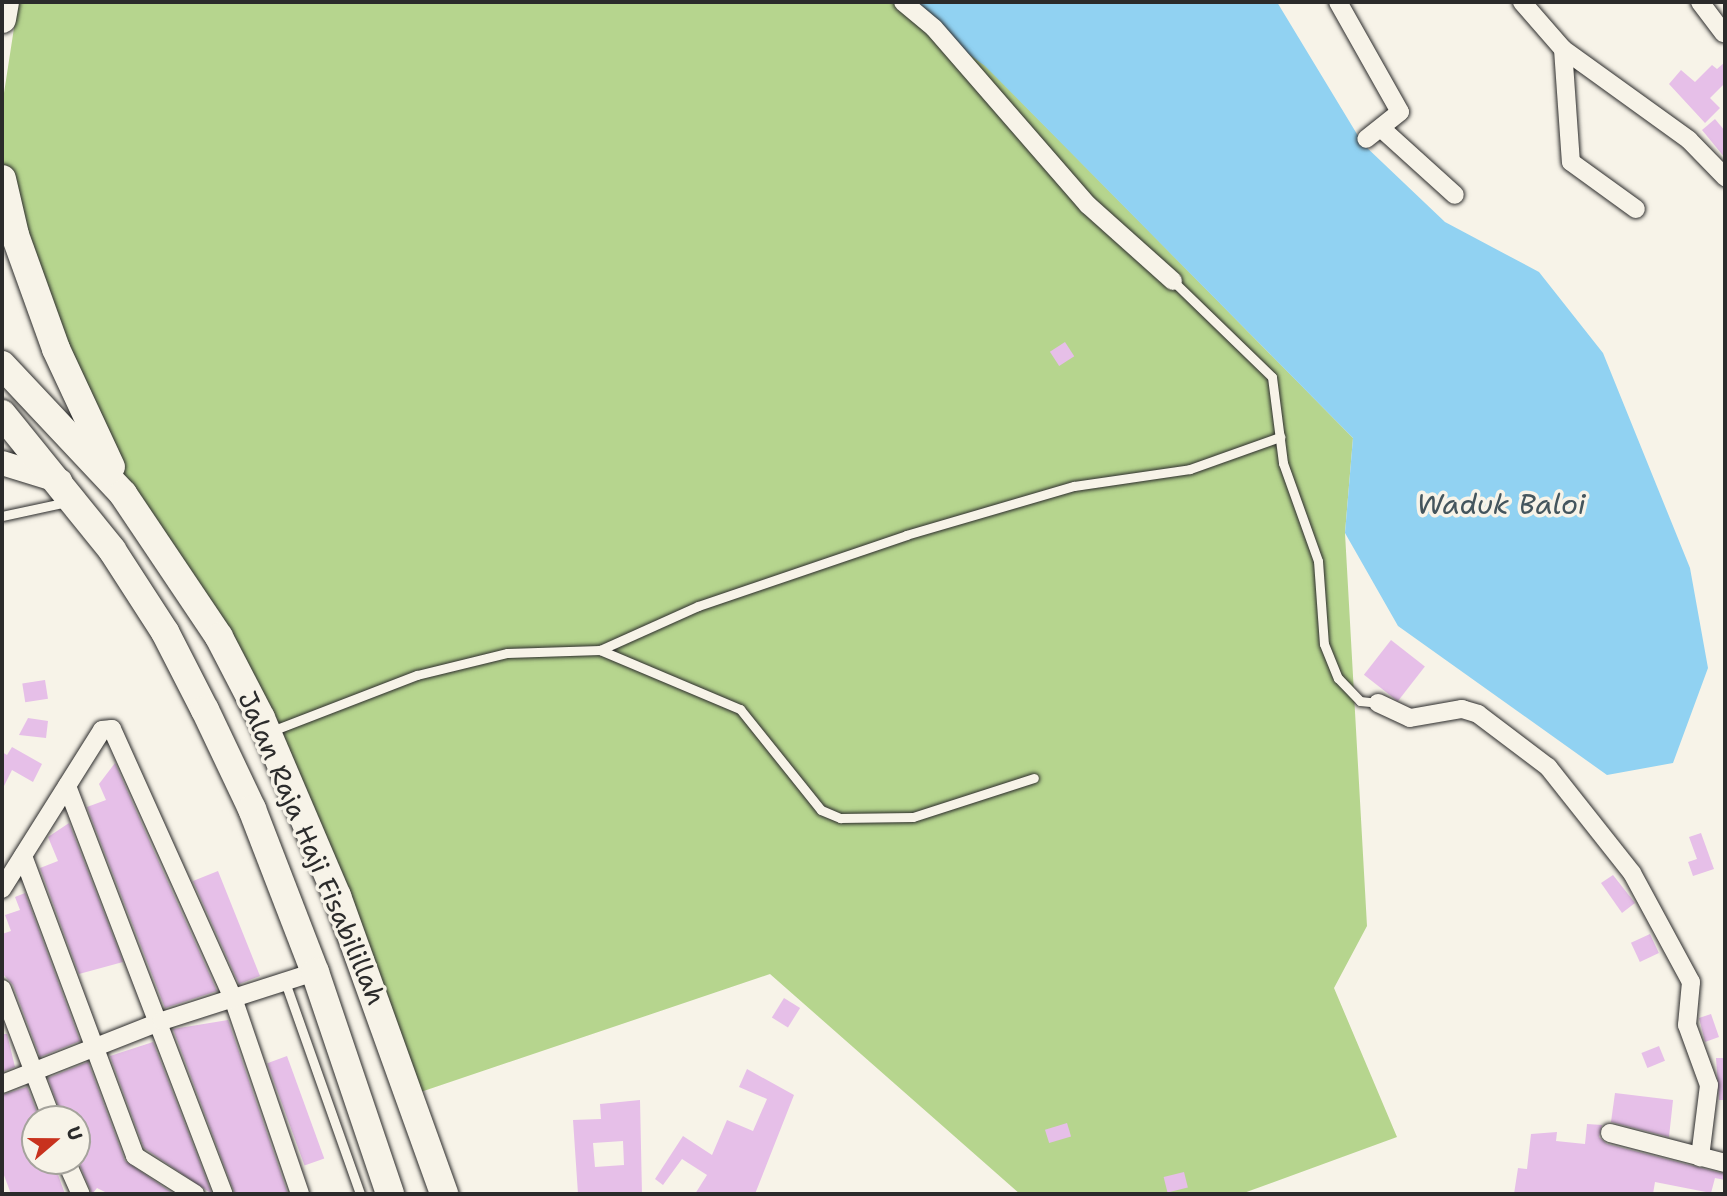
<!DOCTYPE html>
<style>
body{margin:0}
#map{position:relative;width:1727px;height:1196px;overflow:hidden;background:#f7f3e8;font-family:"Shantell Sans",sans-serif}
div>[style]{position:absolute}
.green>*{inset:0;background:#b6d58e}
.water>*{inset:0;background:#91d2f2}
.building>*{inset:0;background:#e6bfe8;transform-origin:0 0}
.roads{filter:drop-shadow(0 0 2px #2b2b2b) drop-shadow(0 0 2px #2b2b2b)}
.lane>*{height:9px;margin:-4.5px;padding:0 4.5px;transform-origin:4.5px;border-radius:4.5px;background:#f7f3e8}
.street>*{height:18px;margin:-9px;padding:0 9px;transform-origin:9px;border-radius:9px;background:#f7f3e8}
.secondary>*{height:24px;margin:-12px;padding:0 12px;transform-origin:12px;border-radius:12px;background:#f7f3e8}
.primary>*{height:28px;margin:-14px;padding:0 14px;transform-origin:14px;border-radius:14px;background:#f7f3e8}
span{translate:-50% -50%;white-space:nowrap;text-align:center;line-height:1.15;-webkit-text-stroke:7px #f7f3e8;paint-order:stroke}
.street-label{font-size:26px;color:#2b2b2b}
.water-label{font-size:28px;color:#44555d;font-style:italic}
.frame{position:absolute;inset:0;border:4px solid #2b2b2b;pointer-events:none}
.north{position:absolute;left:21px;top:1105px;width:70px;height:70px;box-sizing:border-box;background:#f7f3e8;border:2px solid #a5a39c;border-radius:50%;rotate:70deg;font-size:19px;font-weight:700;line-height:28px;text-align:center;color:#2b2b2b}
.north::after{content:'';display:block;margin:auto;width:24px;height:32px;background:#c8321e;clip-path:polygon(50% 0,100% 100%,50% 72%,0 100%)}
</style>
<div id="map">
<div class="green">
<div style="clip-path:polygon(18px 2px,898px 2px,985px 65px,1353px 438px,1345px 533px,1367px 926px,1334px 988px,1397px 1137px,1241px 1194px,1020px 1194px,770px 974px,400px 1099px,285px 795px,194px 609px,79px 427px,23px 299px,2px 173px,2px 106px)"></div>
</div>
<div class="water">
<div style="clip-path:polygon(898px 2px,1277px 2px,1363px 144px,1445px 222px,1539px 272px,1603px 353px,1690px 568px,1708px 668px,1673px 763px,1607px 775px,1398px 626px,1345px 533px,1353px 438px,985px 66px)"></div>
</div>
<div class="building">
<div style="clip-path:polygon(1725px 62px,1725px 83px,1710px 98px,1720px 108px,1705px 123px,1669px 84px,1681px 70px,1695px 82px,1712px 65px,1717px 69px)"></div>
<div style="clip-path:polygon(1715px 119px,1725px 131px,1725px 158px,1702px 130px)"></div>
<div style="left:1065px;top:342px;width:17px;height:18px;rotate:57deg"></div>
<div style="left:1391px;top:640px;width:43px;height:44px;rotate:38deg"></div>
<div style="left:45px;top:680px;width:19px;height:23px;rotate:81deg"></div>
<div style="clip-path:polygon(28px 718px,48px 721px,46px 738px,19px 735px)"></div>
<div style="clip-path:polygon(12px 747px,42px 764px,33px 782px,12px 770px,2px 790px,2px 752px,7px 755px)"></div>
<div style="clip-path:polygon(115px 763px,153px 849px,217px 991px,165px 1008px,87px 807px,106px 800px,99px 784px)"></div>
<div style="clip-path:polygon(69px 823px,123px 962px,79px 974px,40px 868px,58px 861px,48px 837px)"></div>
<div style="clip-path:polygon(1701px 833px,1714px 869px,1693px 876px,1688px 862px,1697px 859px,1689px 837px)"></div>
<div style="clip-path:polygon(218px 871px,260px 976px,239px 984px,193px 881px)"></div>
<div style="clip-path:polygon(1613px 875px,1635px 903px,1622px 913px,1601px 883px)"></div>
<div style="clip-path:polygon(25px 893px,80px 1041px,40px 1057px,13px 985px,2px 973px,2px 934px,11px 931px,5px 915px,20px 910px,15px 897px)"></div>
<div style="left:1650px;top:934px;width:21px;height:21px;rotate:65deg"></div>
<div style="left:784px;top:998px;width:19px;height:23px;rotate:32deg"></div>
<div style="clip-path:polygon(1711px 1014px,1719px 1037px,1705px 1042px,1699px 1018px)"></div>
<div style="clip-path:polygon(228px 1020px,288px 1194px,235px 1194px,173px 1029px)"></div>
<div style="clip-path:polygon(2px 1034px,7px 1034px,15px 1067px,2px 1072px)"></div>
<div style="clip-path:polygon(153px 1042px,212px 1194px,144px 1148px,110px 1056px)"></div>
<div style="left:1659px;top:1046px;width:16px;height:19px;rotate:68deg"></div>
<div style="left:287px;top:1056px;width:109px;height:21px;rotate:70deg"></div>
<div style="clip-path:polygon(1716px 1058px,1725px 1058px,1725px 1100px,1719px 1100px)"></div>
<div style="clip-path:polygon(88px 1062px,125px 1161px,174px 1194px,109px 1194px,97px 1188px,92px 1194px,77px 1158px,77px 1119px,63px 1119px,48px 1078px)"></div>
<div style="clip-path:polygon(747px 1069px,794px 1095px,755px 1194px,695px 1194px,707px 1175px,682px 1159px,663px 1185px,655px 1179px,683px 1136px,712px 1155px,727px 1120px,753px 1131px,767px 1099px,739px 1087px)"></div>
<div style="clip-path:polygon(27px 1087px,40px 1119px,35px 1119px,35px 1161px,53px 1161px,65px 1194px,11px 1194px,2px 1170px,2px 1095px)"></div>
<div style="clip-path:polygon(1615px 1093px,1673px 1100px,1669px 1137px,1611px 1122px)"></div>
<div style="clip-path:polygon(evenodd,640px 1100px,642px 1194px,578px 1194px,573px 1120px,601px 1119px,600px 1104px,640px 1100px,623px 1141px,624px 1165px,595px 1167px,593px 1143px,623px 1141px)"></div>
<div style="left:1067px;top:1123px;width:14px;height:23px;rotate:73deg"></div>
<div style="clip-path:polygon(1587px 1124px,1602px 1125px,1599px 1137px,1607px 1144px,1725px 1174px,1725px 1180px,1715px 1178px,1711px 1193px,1655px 1182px,1653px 1194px,1514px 1194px,1518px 1168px,1527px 1169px,1531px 1134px,1557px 1132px,1556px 1141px,1585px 1144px)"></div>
<div style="left:1184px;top:1172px;width:16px;height:21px;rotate:76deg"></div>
</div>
<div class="roads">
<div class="lane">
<div style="left:1173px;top:281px;width:138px;rotate:44.1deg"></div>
<div style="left:1272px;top:377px;width:87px;rotate:82.7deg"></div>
<div style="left:1283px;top:463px;width:104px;rotate:70.3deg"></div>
<div style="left:1318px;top:561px;width:83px;rotate:85.9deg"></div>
<div style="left:1324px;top:644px;width:37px;rotate:68deg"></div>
<div style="left:1338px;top:678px;width:32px;rotate:46deg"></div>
<div style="left:1360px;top:701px;width:18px;rotate:6deg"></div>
<div style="left:2px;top:516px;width:66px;rotate:-12.2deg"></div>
<div style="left:600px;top:650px;width:152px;rotate:22.9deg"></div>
<div style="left:740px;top:709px;width:129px;rotate:51.3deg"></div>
<div style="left:821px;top:810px;width:21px;rotate:23deg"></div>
<div style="left:840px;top:818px;width:73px;rotate:-0.8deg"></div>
<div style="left:913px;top:817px;width:127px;rotate:-17.9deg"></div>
<div style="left:269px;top:732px;width:159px;rotate:-21.1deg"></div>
<div style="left:417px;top:675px;width:93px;rotate:-13.7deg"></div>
<div style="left:507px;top:653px;width:93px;rotate:-1.8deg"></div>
<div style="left:600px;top:650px;width:107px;rotate:-24.2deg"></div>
<div style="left:698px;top:606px;width:220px;rotate:-18.8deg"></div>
<div style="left:906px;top:535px;width:175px;rotate:-16.3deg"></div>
<div style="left:1074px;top:486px;width:117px;rotate:-8.3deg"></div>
<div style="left:1190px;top:469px;width:96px;rotate:-19.6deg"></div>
<div style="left:285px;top:982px;width:225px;rotate:70.5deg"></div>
</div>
<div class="street">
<div style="left:903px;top:2px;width:40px;rotate:40deg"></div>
<div style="left:934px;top:28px;width:235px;rotate:49deg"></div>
<div style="left:1088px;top:205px;width:114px;rotate:41.8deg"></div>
<div style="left:1338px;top:2px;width:126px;rotate:60.6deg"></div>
<div style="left:1400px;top:112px;width:43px;rotate:141.5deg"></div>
<div style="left:1522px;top:2px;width:62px;rotate:48.9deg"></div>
<div style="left:1563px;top:49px;width:155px;rotate:35.8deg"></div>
<div style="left:1689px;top:140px;width:52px;rotate:45.8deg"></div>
<div style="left:1700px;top:2px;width:39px;rotate:53deg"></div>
<div style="left:1563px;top:49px;width:113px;rotate:86deg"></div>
<div style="left:1571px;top:162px;width:80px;rotate:35.9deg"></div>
<div style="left:1382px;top:129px;width:98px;rotate:42.1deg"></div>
<div style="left:1378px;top:703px;width:35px;rotate:25deg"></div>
<div style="left:1410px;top:718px;width:53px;rotate:-9.8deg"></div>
<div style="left:1462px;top:709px;width:17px;rotate:17deg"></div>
<div style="left:1478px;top:714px;width:88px;rotate:37.1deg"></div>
<div style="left:1548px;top:767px;width:135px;rotate:51.6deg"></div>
<div style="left:1632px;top:873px;width:124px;rotate:61.6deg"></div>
<div style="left:1691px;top:982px;width:43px;rotate:95.3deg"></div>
<div style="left:1687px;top:1025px;width:64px;rotate:69.9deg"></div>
<div style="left:1709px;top:1085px;width:73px;rotate:97.1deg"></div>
<div style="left:67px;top:786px;width:437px;rotate:69deg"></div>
<div style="left:23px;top:856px;width:320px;rotate:69.5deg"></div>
<div style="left:135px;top:1156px;width:71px;rotate:32.3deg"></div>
<div style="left:2px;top:889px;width:188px;rotate:-57.8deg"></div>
<div style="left:102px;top:730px;width:10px;rotate:-6deg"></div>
<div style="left:112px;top:729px;width:298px;rotate:65.8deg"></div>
<div style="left:234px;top:1001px;width:204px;rotate:71.1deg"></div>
<div style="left:2px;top:989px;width:139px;rotate:69deg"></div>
<div style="left:2px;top:1084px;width:172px;rotate:-21.5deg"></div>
<div style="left:162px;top:1021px;width:161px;rotate:-17.8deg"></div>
<div style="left:1610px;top:1133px;width:119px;rotate:14.6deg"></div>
<div style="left:66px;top:1161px;width:36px;rotate:66deg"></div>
</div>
<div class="secondary">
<div style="left:2px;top:463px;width:61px;rotate:17.2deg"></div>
</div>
<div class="primary">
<div style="left:2px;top:19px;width:17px;rotate:-80deg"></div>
<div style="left:2px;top:179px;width:57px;rotate:76.9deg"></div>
<div style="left:15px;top:235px;width:121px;rotate:70.2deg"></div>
<div style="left:56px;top:349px;width:130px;rotate:65deg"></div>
<div style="left:2px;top:365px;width:177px;rotate:46.8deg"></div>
<div style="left:123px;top:494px;width:172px;rotate:56.1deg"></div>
<div style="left:219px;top:637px;width:91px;rotate:62.6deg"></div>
<div style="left:261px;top:718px;width:194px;rotate:66.9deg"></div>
<div style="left:337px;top:896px;width:317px;rotate:70.2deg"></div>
<div style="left:2px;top:414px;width:175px;rotate:51deg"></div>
<div style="left:112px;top:550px;width:98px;rotate:57.1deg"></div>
<div style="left:165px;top:632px;width:88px;rotate:62.9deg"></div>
<div style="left:205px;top:710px;width:110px;rotate:64.6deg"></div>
<div style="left:252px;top:809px;width:175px;rotate:68.9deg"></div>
<div style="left:315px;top:972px;width:234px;rotate:71.3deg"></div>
</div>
</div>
<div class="street-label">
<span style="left:312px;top:848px;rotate:67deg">Jalan Raja Haji Fisabilillah</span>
</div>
<div class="water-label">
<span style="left:1501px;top:504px">Waduk Baloi</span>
</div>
<div class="frame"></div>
<div class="north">U</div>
</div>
